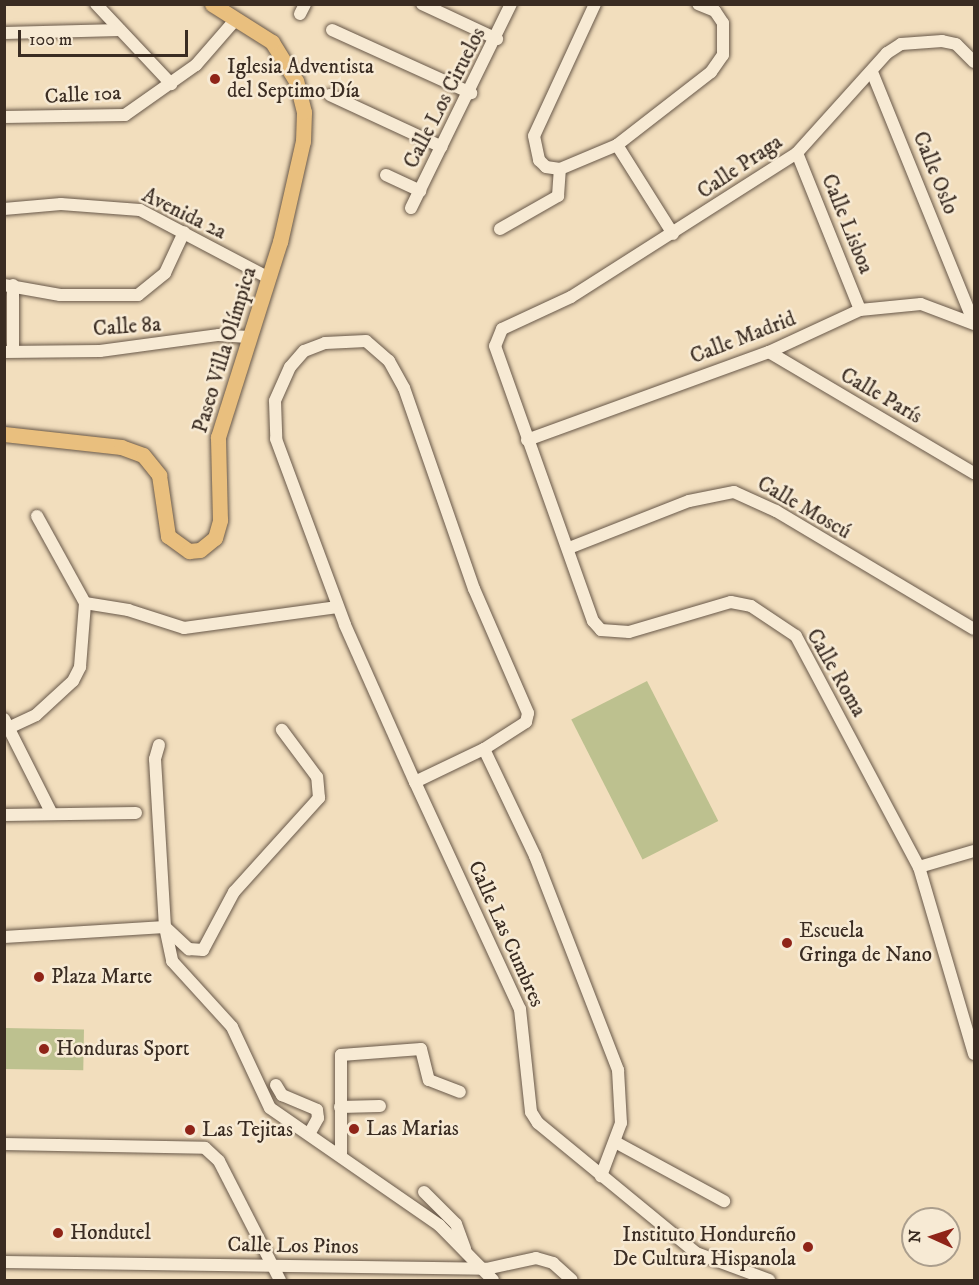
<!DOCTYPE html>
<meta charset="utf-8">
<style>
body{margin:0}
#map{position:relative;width:979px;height:1285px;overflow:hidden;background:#f2debd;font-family:"IM FELL DW Pica",serif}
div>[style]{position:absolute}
.green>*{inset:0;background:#bdc18f;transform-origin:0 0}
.roads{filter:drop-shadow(0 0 2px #685849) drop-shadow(0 0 2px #685849)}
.minor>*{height:12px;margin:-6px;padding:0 6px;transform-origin:6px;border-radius:6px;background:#f7ead4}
.major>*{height:15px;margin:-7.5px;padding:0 7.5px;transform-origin:7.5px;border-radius:7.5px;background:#e9bf7e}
.dots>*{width:16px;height:16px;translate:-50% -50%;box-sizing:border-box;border:3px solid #f7ead4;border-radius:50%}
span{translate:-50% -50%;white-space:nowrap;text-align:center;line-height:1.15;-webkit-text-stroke:5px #f7ead4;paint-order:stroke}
.poi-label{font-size:21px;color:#3a2c22}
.left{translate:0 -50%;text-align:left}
.right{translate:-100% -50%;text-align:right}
.street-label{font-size:21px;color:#3a2c22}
.frame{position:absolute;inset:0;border:6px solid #3a2c22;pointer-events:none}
.north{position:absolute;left:901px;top:1207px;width:60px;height:60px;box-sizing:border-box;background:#f7ead4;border:2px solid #ab9e8d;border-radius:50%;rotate:273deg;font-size:16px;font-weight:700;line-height:24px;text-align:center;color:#3a2c22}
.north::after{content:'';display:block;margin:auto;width:21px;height:27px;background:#8f2418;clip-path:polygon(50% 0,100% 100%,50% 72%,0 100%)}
.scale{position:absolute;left:18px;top:30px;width:170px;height:27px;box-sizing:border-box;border:3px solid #3a2c22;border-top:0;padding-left:8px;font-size:18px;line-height:21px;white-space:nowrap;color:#3a2c22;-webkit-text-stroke:4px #f7ead4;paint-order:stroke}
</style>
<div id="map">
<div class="green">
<div style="left:647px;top:681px;width:157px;height:85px;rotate:63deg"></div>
<div style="left:5px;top:1028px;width:79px;height:41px;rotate:1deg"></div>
</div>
<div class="roads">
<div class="minor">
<div style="left:96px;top:4px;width:110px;rotate:46.8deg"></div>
<div style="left:422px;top:4px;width:83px;rotate:25deg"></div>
<div style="left:595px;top:4px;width:145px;rotate:114.8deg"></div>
<div style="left:534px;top:136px;width:25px;rotate:78deg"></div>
<div style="left:539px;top:160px;width:10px;rotate:45deg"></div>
<div style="left:546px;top:167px;width:14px;rotate:8deg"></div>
<div style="left:560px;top:169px;width:62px;rotate:-22.8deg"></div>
<div style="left:617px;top:145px;width:119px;rotate:-37.8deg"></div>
<div style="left:711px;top:72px;width:21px;rotate:-55deg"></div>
<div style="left:723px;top:55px;width:32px;rotate:-90deg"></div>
<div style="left:723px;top:23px;width:14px;rotate:-124deg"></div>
<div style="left:715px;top:11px;width:18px;rotate:-158deg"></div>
<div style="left:300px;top:14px;width:11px;rotate:-63deg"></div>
<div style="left:332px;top:30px;width:153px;rotate:24.4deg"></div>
<div style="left:4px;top:33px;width:116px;rotate:-1.5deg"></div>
<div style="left:974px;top:62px;width:25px;rotate:-135deg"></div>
<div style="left:956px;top:44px;width:14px;rotate:-168deg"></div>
<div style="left:942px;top:41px;width:41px;rotate:175.8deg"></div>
<div style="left:901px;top:44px;width:17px;rotate:147deg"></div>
<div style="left:887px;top:53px;width:135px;rotate:132deg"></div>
<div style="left:797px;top:153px;width:268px;rotate:147.5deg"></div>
<div style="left:571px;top:297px;width:76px;rotate:155.1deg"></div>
<div style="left:502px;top:329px;width:18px;rotate:112deg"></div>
<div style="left:495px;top:346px;width:292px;rotate:70.4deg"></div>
<div style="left:593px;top:621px;width:12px;rotate:48deg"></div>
<div style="left:601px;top:630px;width:28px;rotate:4deg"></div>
<div style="left:629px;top:632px;width:106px;rotate:-16.4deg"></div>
<div style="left:731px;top:602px;width:20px;rotate:11deg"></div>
<div style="left:751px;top:606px;width:54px;rotate:33.7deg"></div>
<div style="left:796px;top:636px;width:262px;rotate:62deg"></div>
<div style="left:919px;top:867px;width:195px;rotate:73.6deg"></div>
<div style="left:872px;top:72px;width:271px;rotate:67.9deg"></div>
<div style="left:330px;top:95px;width:123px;rotate:24.9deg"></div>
<div style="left:4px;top:117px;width:121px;rotate:-0.9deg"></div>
<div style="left:125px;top:115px;width:87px;rotate:-35.2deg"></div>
<div style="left:196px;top:65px;width:61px;rotate:-49deg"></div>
<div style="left:617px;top:145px;width:105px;rotate:57.8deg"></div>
<div style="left:797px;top:153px;width:169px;rotate:68.1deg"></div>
<div style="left:386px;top:175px;width:38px;rotate:25deg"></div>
<div style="left:411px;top:208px;width:227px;rotate:-63.9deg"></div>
<div style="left:4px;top:209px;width:57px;rotate:-5deg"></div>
<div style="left:61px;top:204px;width:79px;rotate:4.3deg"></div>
<div style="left:140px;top:210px;width:146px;rotate:27.8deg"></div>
<div style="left:500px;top:229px;width:67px;rotate:-29.6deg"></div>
<div style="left:558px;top:196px;width:27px;rotate:-86deg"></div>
<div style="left:4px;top:285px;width:57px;rotate:10.1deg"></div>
<div style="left:60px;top:295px;width:78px"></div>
<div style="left:138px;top:295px;width:35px;rotate:-39deg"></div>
<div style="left:165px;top:273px;width:45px;rotate:-65.1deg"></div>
<div style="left:13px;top:285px;width:66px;rotate:90deg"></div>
<div style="left:4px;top:352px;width:96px;rotate:-0.6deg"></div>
<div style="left:100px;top:351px;width:120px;rotate:-7.7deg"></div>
<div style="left:219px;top:335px;width:32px;rotate:4deg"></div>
<div style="left:769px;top:352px;width:238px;rotate:30.6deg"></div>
<div style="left:527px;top:440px;width:258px;rotate:-20deg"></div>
<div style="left:769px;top:352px;width:100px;rotate:-24.8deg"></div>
<div style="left:860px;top:310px;width:61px;rotate:-5.6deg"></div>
<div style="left:921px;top:304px;width:57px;rotate:20.7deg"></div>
<div style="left:37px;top:516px;width:99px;rotate:61.1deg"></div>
<div style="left:569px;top:548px;width:129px;rotate:-21.4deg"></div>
<div style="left:689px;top:501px;width:46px;rotate:-11.3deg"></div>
<div style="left:734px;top:492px;width:46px;rotate:24.3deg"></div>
<div style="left:776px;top:511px;width:230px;rotate:30.8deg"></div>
<div style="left:4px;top:719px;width:106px;rotate:63.2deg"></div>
<div style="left:4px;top:730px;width:35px;rotate:-25deg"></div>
<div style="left:36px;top:715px;width:50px;rotate:-42.6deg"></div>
<div style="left:73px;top:681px;width:16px;rotate:-63deg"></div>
<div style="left:80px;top:667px;width:64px;rotate:-85.5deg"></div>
<div style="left:85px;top:603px;width:44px;rotate:9.2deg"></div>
<div style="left:128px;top:610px;width:59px;rotate:17.8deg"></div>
<div style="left:184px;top:628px;width:155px;rotate:-7.8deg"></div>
<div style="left:159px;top:745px;width:15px;rotate:106deg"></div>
<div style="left:155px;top:759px;width:168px;rotate:86.6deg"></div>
<div style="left:165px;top:927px;width:35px;rotate:78deg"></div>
<div style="left:172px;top:961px;width:89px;rotate:47.7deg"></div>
<div style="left:232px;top:1027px;width:89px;rotate:64.9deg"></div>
<div style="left:270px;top:1108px;width:206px;rotate:34.7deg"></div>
<div style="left:439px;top:1225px;width:77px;rotate:45.5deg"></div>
<div style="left:484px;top:749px;width:119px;rotate:64.5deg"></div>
<div style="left:535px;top:856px;width:230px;rotate:68.8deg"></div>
<div style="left:618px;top:1070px;width:53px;rotate:86.8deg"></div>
<div style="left:621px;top:1123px;width:57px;rotate:110.7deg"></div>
<div style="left:415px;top:782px;width:76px;rotate:-25.6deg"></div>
<div style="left:484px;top:749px;width:50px;rotate:-32.7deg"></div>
<div style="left:526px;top:722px;width:9px;rotate:-77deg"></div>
<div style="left:528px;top:713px;width:135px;rotate:-113.5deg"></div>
<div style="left:474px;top:589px;width:213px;rotate:-109.2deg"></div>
<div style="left:404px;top:388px;width:31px;rotate:-119deg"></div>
<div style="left:389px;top:361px;width:30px;rotate:-139deg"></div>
<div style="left:366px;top:341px;width:41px;rotate:177.2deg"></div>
<div style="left:325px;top:343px;width:22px;rotate:159deg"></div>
<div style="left:304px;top:351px;width:21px;rotate:131deg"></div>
<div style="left:290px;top:367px;width:37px;rotate:114deg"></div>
<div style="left:275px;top:401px;width:38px;rotate:88deg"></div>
<div style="left:276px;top:439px;width:198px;rotate:69.6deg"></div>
<div style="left:345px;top:625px;width:172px;rotate:66deg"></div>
<div style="left:415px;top:782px;width:250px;rotate:65.2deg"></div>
<div style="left:520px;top:1009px;width:104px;rotate:83.9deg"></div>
<div style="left:531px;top:1112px;width:13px;rotate:58deg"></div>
<div style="left:538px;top:1123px;width:205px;rotate:39.4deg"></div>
<div style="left:696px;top:1253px;width:78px;rotate:20.3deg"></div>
<div style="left:4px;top:815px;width:132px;rotate:-0.9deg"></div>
<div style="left:919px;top:867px;width:57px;rotate:-16.2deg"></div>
<div style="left:4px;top:937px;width:161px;rotate:-3.6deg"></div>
<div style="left:165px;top:927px;width:33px;rotate:43deg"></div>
<div style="left:189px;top:949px;width:14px;rotate:4deg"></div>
<div style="left:203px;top:950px;width:66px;rotate:-61.9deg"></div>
<div style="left:234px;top:892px;width:127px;rotate:-47.9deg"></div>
<div style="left:319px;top:798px;width:21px;rotate:-95deg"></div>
<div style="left:317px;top:777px;width:59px;rotate:-126.7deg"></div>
<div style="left:276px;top:1085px;width:12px;rotate:59deg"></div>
<div style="left:282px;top:1095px;width:38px;rotate:23deg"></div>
<div style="left:317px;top:1110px;width:8px;rotate:83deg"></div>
<div style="left:318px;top:1118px;width:18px;rotate:119deg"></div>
<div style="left:340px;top:1107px;width:40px;rotate:-1.4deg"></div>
<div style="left:617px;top:1143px;width:122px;rotate:28.5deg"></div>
<div style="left:4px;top:1144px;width:201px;rotate:1.1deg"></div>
<div style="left:205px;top:1148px;width:19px;rotate:43deg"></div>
<div style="left:219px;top:1161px;width:134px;rotate:62.9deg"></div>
<div style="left:341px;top:1154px;width:99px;rotate:-90deg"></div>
<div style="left:341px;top:1055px;width:80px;rotate:-4.3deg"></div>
<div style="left:421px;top:1049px;width:32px;rotate:76deg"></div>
<div style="left:429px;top:1080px;width:33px;rotate:21deg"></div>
<div style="left:424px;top:1192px;width:45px;rotate:45deg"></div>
<div style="left:456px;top:1224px;width:27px;rotate:70deg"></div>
<div style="left:4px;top:1262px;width:482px;rotate:0.8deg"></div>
<div style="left:486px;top:1269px;width:51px;rotate:-12.4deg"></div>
<div style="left:536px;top:1258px;width:18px;rotate:16deg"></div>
<div style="left:553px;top:1263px;width:25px;rotate:42deg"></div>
</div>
<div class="major">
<div style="left:4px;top:434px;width:118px;rotate:6.3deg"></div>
<div style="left:121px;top:447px;width:23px;rotate:20deg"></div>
<div style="left:143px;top:455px;width:26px;rotate:51deg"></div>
<div style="left:159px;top:475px;width:62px;rotate:81.6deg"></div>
<div style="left:168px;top:536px;width:26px;rotate:36deg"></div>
<div style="left:189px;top:551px;width:11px;rotate:-5deg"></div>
<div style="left:200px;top:550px;width:19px;rotate:-39deg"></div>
<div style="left:215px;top:538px;width:19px;rotate:-74deg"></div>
<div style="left:220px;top:520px;width:83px;rotate:-91.4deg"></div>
<div style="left:218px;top:437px;width:205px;rotate:-72.4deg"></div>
<div style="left:280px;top:242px;width:104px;rotate:-77.2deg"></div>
<div style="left:303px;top:141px;width:29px;rotate:-88deg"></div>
<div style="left:304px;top:112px;width:32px;rotate:-104deg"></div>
<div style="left:296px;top:81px;width:46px;rotate:-121.6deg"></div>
<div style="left:272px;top:42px;width:71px;rotate:-147.7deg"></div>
</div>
</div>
<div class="dots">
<div style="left:215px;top:79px;background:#8f2418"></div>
<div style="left:787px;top:943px;background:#8f2418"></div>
<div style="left:39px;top:977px;background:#8f2418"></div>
<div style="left:44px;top:1049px;background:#8f2418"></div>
<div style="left:354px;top:1129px;background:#8f2418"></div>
<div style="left:190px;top:1130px;background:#8f2418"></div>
<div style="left:58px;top:1233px;background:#8f2418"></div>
<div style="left:808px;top:1247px;background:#8f2418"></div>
</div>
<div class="poi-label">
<span class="left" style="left:227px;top:79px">Iglesia Adventista<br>del Septimo Día</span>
<span class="left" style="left:799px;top:943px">Escuela<br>Gringa de Nano</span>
<span class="left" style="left:51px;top:977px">Plaza Marte</span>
<span class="left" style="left:56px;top:1049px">Honduras Sport</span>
<span class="left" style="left:366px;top:1129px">Las Marias</span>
<span class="left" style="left:202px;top:1130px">Las Tejitas</span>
<span class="left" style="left:70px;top:1233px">Hondutel</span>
<span class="right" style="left:796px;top:1247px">Instituto Hondureño<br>De Cultura Hispanola</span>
</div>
<div class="street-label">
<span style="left:83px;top:95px;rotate:-3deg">Calle 10a</span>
<span style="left:445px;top:98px;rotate:-63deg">Calle Los Ciruelos</span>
<span style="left:740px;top:167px;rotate:-34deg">Calle Praga</span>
<span style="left:935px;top:173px;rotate:68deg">Calle Oslo</span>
<span style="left:184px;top:214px;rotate:26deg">Avenida 2a</span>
<span style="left:847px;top:224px;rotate:68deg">Calle Lisboa</span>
<span style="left:127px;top:327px;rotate:-4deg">Calle 8a</span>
<span style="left:743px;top:338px;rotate:-21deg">Calle Madrid</span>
<span style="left:225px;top:350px;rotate:-73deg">Paseo Villa Olímpica</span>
<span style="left:881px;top:396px;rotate:30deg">Calle París</span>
<span style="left:804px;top:508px;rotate:30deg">Calle Moscú</span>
<span style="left:836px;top:673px;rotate:60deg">Calle Roma</span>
<span style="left:506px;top:934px;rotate:66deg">Calle Las Cumbres</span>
<span style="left:293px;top:1246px;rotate:1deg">Calle Los Pinos</span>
</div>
<div class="frame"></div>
<div class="north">N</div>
<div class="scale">100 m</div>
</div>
